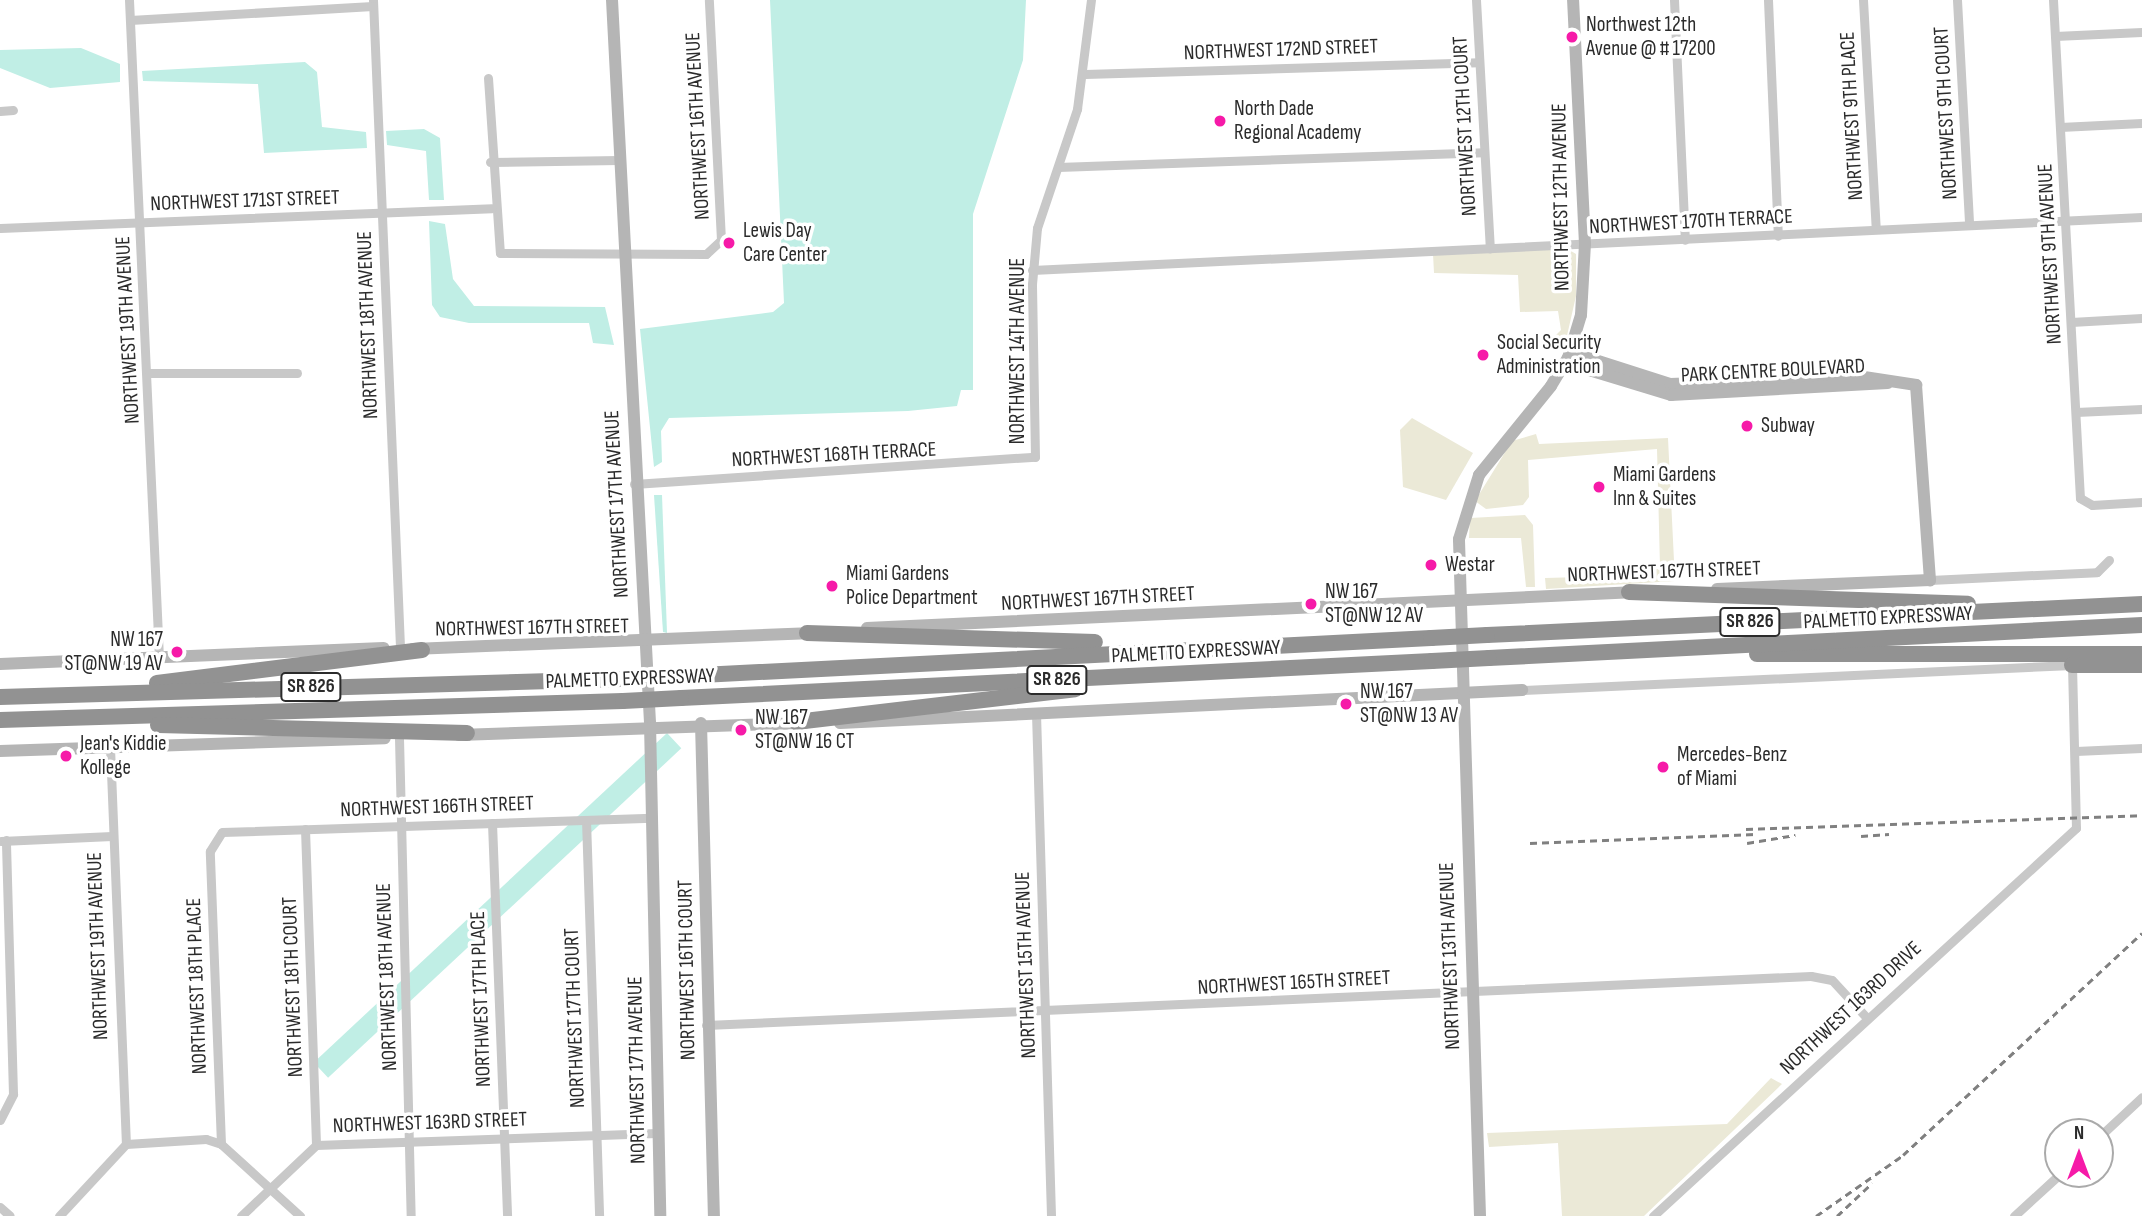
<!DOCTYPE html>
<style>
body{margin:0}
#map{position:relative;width:2142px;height:1216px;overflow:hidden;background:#fff;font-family:"Sofia Sans Condensed",sans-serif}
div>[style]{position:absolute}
.green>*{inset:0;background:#ebe9d7}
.water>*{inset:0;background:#c0eee5;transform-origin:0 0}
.street>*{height:9px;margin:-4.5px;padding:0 4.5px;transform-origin:4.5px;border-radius:4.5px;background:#c8c8c8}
.secondary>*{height:12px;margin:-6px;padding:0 6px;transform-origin:6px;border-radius:6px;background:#b5b5b5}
.highway>*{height:16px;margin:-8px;padding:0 8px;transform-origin:8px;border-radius:8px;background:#929292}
.rail>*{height:2.5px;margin-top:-1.25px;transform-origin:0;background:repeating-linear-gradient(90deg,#808080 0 7px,transparent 0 12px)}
.highway-bridge>*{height:16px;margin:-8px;padding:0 8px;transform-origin:8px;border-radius:8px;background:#929292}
.dots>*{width:19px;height:19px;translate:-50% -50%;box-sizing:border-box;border:4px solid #fff;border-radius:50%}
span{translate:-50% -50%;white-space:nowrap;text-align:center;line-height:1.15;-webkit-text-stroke:7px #fff;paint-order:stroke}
.shield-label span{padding:2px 5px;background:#fff;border:2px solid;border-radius:5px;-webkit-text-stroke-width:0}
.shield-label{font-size:19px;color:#2b2b2b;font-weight:700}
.poi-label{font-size:21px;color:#2b2b2b}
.left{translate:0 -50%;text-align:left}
.right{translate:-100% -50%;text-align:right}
.street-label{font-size:21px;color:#2b2b2b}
.north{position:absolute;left:2044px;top:1118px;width:70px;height:70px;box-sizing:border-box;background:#fff;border:2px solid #aaa;border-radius:50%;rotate:0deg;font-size:19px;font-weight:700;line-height:28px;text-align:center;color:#2b2b2b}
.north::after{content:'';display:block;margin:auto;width:24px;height:32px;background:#f61aa8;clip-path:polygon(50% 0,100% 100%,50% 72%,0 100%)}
</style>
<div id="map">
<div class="green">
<div style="clip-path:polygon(1566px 248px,1576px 254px,1576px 296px,1566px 340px,1558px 342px,1553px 338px,1561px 330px,1558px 311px,1520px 312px,1518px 275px,1434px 273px,1433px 254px)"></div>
<div style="clip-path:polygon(1412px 418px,1473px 453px,1446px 500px,1403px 487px,1400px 430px)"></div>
<div style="clip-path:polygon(1536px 434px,1539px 444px,1668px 438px,1675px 581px,1546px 589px,1545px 578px,1654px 575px,1652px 568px,1660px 567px,1657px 449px,1528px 460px,1529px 497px,1523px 505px,1486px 509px,1475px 501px,1512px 441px)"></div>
<div style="clip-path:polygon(1525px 515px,1533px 525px,1535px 587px,1526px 587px,1521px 538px,1469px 538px,1470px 518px)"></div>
<div style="clip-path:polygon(1771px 1078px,1782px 1084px,1644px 1216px,1562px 1216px,1558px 1143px,1489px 1147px,1487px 1133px,1727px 1124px)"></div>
</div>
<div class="water">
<div style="clip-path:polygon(770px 0,1026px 0,1023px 60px,973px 214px,973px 390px,961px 390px,957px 406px,908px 411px,669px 418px,661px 431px,662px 462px,654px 467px,640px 329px,773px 312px,784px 303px)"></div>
<div style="clip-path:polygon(81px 48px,120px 64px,120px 82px,50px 88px,0 68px,0 50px)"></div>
<div style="clip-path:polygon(305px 62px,317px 72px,322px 127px,366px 132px,367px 148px,264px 153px,258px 84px,143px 81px,142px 71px)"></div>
<div style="clip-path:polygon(424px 129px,440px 138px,444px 200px,429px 200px,426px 151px,387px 145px,386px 131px)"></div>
<div style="clip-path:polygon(429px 221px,445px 224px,453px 279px,474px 306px,605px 307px,614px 345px,593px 343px,589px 323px,469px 323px,440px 317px,432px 305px)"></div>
<div style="clip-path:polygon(654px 495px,662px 495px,667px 633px,663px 632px)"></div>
<div style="left:667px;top:733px;width:21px;height:483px;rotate:47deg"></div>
</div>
<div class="street">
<div style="left:129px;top:0;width:659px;rotate:87.39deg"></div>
<div style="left:373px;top:0;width:648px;rotate:87.61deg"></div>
<div style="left:1476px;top:0;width:249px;rotate:86.8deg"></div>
<div style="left:1674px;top:0;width:240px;rotate:87.4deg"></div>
<div style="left:1768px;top:0;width:236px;rotate:87.6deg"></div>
<div style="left:1863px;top:0;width:229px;rotate:86.8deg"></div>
<div style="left:1957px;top:0;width:225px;rotate:86.9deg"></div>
<div style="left:2053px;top:0;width:499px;rotate:86.9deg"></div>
<div style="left:2080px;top:498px;width:14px;rotate:30deg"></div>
<div style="left:2092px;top:505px;width:50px;rotate:-3.4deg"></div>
<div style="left:130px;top:20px;width:243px;rotate:-3.3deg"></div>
<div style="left:2055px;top:36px;width:87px;rotate:-2.6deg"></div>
<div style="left:1085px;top:74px;width:394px;rotate:-1.7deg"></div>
<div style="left:488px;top:78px;width:175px;rotate:86.1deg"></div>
<div style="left:500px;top:253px;width:206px;rotate:0.3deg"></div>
<div style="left:706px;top:254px;width:21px;rotate:-43deg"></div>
<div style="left:721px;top:240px;width:240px;rotate:-92.9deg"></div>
<div style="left:0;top:111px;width:13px;rotate:-4deg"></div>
<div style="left:2060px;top:127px;width:82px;rotate:-2.8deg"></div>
<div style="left:490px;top:162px;width:129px;rotate:-0.9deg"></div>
<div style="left:1058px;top:167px;width:426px;rotate:-2deg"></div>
<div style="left:0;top:228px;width:492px;rotate:-2.3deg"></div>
<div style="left:1032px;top:270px;width:1111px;rotate:-2.73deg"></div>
<div style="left:2071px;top:322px;width:71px;rotate:-3.2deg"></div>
<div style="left:150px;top:373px;width:147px"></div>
<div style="left:2076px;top:412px;width:66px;rotate:-2.6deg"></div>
<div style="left:634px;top:484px;width:402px;rotate:-3.9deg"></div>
<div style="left:1035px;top:457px;width:173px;rotate:-91deg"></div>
<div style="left:1032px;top:284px;width:56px;rotate:-84.9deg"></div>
<div style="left:1037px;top:228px;width:126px;rotate:-71.4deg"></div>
<div style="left:1077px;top:109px;width:110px;rotate:-82.7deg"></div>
<div style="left:1930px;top:580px;width:167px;rotate:-2.7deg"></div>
<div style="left:2097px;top:572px;width:17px;rotate:-45deg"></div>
<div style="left:1522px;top:690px;width:551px;rotate:-2.6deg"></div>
<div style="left:2072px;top:665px;width:163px;rotate:88.6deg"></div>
<div style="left:2076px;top:828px;width:574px;rotate:137.47deg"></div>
<div style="left:1036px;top:713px;width:503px;rotate:88.29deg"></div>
<div style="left:399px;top:738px;width:478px;rotate:88.6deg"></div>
<div style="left:110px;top:747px;width:397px;rotate:87.7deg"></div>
<div style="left:2076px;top:751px;width:66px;rotate:-2.6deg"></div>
<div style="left:586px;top:820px;width:396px;rotate:88.1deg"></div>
<div style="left:492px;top:823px;width:393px;rotate:87.8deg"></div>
<div style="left:305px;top:829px;width:316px;rotate:88deg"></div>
<div style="left:1px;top:841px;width:111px;rotate:-2.6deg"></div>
<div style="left:706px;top:1025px;width:1106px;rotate:-2.54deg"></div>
<div style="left:1811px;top:976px;width:21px;rotate:11deg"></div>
<div style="left:1832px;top:980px;width:50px;rotate:47.4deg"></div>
<div style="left:0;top:1120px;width:29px;rotate:-63deg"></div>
<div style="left:13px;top:1094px;width:254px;rotate:-91.6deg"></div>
<div style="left:2100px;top:1136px;width:57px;rotate:-42.9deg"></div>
<div style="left:221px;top:1144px;width:293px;rotate:-92.2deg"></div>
<div style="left:210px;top:851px;width:22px;rotate:-58deg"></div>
<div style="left:222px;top:832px;width:430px;rotate:-1.9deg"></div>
<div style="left:0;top:1207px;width:13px;rotate:42deg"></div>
<div style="left:59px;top:1216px;width:98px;rotate:-47.1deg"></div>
<div style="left:126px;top:1144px;width:80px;rotate:-3.6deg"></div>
<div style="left:206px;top:1139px;width:16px;rotate:18deg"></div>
<div style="left:221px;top:1144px;width:107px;rotate:42.3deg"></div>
<div style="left:241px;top:1216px;width:103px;rotate:-43.4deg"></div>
<div style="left:316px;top:1145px;width:341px;rotate:-2deg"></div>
<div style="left:2014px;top:1216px;width:62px;rotate:-42.4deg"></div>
</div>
<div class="secondary">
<div style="left:612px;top:0;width:724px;rotate:86.99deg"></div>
<div style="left:650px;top:723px;width:493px;rotate:88.8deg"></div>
<div style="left:1570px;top:352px;width:105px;rotate:17.7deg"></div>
<div style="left:1670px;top:384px;width:194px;rotate:-2.1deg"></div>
<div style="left:1864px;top:377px;width:53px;rotate:8.7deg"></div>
<div style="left:1916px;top:385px;width:196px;rotate:85.9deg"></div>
<div style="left:1930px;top:580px;width:213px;rotate:177.6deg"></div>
<div style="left:1566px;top:363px;width:110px;rotate:16.9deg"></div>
<div style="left:1671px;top:395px;width:217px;rotate:-3.2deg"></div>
<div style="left:867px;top:628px;width:770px;rotate:-2.68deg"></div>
<div style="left:413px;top:649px;width:401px;rotate:-2.3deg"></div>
<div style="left:0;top:664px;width:384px;rotate:-2.4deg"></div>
<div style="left:701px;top:723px;width:493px;rotate:88.5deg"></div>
<div style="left:840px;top:723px;width:683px;rotate:-2.77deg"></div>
<div style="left:459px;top:735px;width:346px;rotate:-2deg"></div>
<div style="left:0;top:751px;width:385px;rotate:-1.9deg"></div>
<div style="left:1480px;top:1216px;width:677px;rotate:-91.78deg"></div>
<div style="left:1459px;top:539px;width:67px;rotate:-72.6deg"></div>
<div style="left:1479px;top:475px;width:114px;rotate:-51deg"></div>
<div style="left:1551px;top:386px;width:33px;rotate:-59deg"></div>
<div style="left:1568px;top:358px;width:45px;rotate:-73.2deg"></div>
<div style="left:1581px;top:315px;width:71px;rotate:-86.8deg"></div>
<div style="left:1585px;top:244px;width:244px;rotate:-92.8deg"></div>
</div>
<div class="highway">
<div style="left:1629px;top:592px;width:339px;rotate:2deg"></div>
<div style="left:807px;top:633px;width:288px;rotate:1.8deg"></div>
<div style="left:1487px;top:635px;width:656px;rotate:-2.71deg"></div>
<div style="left:1757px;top:654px;width:385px"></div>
<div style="left:1489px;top:658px;width:654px;rotate:-2.89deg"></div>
<div style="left:2072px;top:665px;width:70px"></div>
<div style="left:682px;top:676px;width:750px;rotate:-2.9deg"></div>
<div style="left:157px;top:683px;width:267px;rotate:-7.1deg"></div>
<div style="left:0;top:697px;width:621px;rotate:-1.66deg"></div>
<div style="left:681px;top:698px;width:752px;rotate:-2.82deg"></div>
<div style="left:0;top:720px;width:623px;rotate:-1.75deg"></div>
<div style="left:796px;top:722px;width:281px;rotate:-6.7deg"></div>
<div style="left:158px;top:725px;width:309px;rotate:1.5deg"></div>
</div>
<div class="rail">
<div style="left:1746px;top:829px;width:396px;rotate:-2deg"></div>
<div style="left:1861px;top:836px;width:28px;rotate:-4deg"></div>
<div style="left:1530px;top:843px;width:226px;rotate:-2.3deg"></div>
<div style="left:1747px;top:843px;width:49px;rotate:-9.5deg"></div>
<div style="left:1816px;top:1216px;width:106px;rotate:-35deg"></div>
<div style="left:1903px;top:1155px;width:326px;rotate:-42.9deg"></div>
<div style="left:1837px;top:1216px;width:48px;rotate:-43.3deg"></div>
</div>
<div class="highway-bridge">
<div style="left:1431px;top:638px;width:56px;rotate:-3.1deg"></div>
<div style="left:1432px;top:661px;width:57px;rotate:-3deg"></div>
<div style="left:621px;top:679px;width:61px;rotate:-2.8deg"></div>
<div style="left:623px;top:701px;width:58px;rotate:-3deg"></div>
</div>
<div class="dots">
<div style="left:1572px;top:37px;background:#f61aa8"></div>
<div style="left:1220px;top:121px;background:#f61aa8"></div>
<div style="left:729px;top:243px;background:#f61aa8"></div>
<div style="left:1483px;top:355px;background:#f61aa8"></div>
<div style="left:1747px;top:426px;background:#f61aa8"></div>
<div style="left:1599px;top:487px;background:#f61aa8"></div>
<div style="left:1431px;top:565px;background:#f61aa8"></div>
<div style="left:832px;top:586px;background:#f61aa8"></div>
<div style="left:1311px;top:604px;background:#f61aa8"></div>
<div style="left:177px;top:652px;background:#f61aa8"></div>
<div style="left:1346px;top:704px;background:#f61aa8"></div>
<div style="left:741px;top:730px;background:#f61aa8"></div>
<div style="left:66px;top:756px;background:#f61aa8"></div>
<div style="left:1663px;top:767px;background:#f61aa8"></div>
</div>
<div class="shield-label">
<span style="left:1750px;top:622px">SR 826</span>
<span style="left:1057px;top:680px">SR 826</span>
<span style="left:311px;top:687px">SR 826</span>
</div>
<div class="poi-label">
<span class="left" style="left:1586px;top:37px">Northwest 12th<br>Avenue @ # 17200</span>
<span class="left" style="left:1234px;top:121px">North Dade<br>Regional Academy</span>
<span class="left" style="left:743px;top:243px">Lewis Day<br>Care Center</span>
<span class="left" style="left:1497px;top:355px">Social Security<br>Administration</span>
<span class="left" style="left:1761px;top:426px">Subway</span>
<span class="left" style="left:1613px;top:487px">Miami Gardens<br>Inn &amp; Suites</span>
<span class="left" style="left:1445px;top:565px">Westar</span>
<span class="left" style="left:846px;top:586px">Miami Gardens<br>Police Department</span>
<span class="left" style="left:1325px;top:604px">NW 167<br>ST@NW 12 AV</span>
<span class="right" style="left:163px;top:652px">NW 167<br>ST@NW 19 AV</span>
<span class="left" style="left:1360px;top:704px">NW 167<br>ST@NW 13 AV</span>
<span class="left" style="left:755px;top:730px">NW 167<br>ST@NW 16 CT</span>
<span class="left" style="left:80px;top:756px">Jean's Kiddie<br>Kollege</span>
<span class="left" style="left:1677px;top:767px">Mercedes-Benz<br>of Miami</span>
</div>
<div class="street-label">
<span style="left:1281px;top:50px;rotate:-2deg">NORTHWEST 172ND STREET</span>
<span style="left:1946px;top:113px;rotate:-93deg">NORTHWEST 9TH COURT</span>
<span style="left:1852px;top:116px;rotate:-93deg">NORTHWEST 9TH PLACE</span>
<span style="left:698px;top:126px;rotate:-93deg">NORTHWEST 16TH AVENUE</span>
<span style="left:1465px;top:126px;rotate:-93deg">NORTHWEST 12TH COURT</span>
<span style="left:1561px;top:197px;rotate:-91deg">NORTHWEST 12TH AVENUE</span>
<span style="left:245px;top:201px;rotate:-2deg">NORTHWEST 171ST STREET</span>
<span style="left:1691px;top:222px;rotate:-3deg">NORTHWEST 170TH TERRACE</span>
<span style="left:2050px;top:254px;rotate:-93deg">NORTHWEST 9TH AVENUE</span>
<span style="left:368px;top:325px;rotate:-92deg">NORTHWEST 18TH AVENUE</span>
<span style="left:128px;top:330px;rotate:-93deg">NORTHWEST 19TH AVENUE</span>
<span style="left:1018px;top:351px;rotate:-90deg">NORTHWEST 14TH AVENUE</span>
<span style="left:1773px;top:371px;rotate:-3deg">PARK CENTRE BOULEVARD</span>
<span style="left:834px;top:455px;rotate:-3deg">NORTHWEST 168TH TERRACE</span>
<span style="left:617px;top:504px;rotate:-93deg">NORTHWEST 17TH AVENUE</span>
<span style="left:1664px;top:572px;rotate:-2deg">NORTHWEST 167TH STREET</span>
<span style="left:1098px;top:599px;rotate:-3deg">NORTHWEST 167TH STREET</span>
<span style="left:1888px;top:618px;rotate:-3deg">PALMETTO EXPRESSWAY</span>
<span style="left:532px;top:628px;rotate:-1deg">NORTHWEST 167TH STREET</span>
<span style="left:1196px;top:652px;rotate:-3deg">PALMETTO EXPRESSWAY</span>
<span style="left:630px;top:679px;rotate:-2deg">PALMETTO EXPRESSWAY</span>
<span style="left:437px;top:807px;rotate:-2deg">NORTHWEST 166TH STREET</span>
<span style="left:98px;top:946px;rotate:-92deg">NORTHWEST 19TH AVENUE</span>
<span style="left:1450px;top:956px;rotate:-92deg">NORTHWEST 13TH AVENUE</span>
<span style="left:1026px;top:965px;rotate:-92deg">NORTHWEST 15TH AVENUE</span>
<span style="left:687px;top:970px;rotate:-91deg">NORTHWEST 16TH COURT</span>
<span style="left:387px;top:977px;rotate:-92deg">NORTHWEST 18TH AVENUE</span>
<span style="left:1294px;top:983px;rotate:-3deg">NORTHWEST 165TH STREET</span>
<span style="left:197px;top:986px;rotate:-92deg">NORTHWEST 18TH PLACE</span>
<span style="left:293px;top:987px;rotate:-92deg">NORTHWEST 18TH COURT</span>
<span style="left:481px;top:999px;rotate:-92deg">NORTHWEST 17TH PLACE</span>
<span style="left:1851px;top:1008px;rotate:-43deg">NORTHWEST 163RD DRIVE</span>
<span style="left:575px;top:1018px;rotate:-92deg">NORTHWEST 17TH COURT</span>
<span style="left:637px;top:1070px;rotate:-91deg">NORTHWEST 17TH AVENUE</span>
<span style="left:430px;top:1123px;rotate:-2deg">NORTHWEST 163RD STREET</span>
</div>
<div class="north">N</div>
</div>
